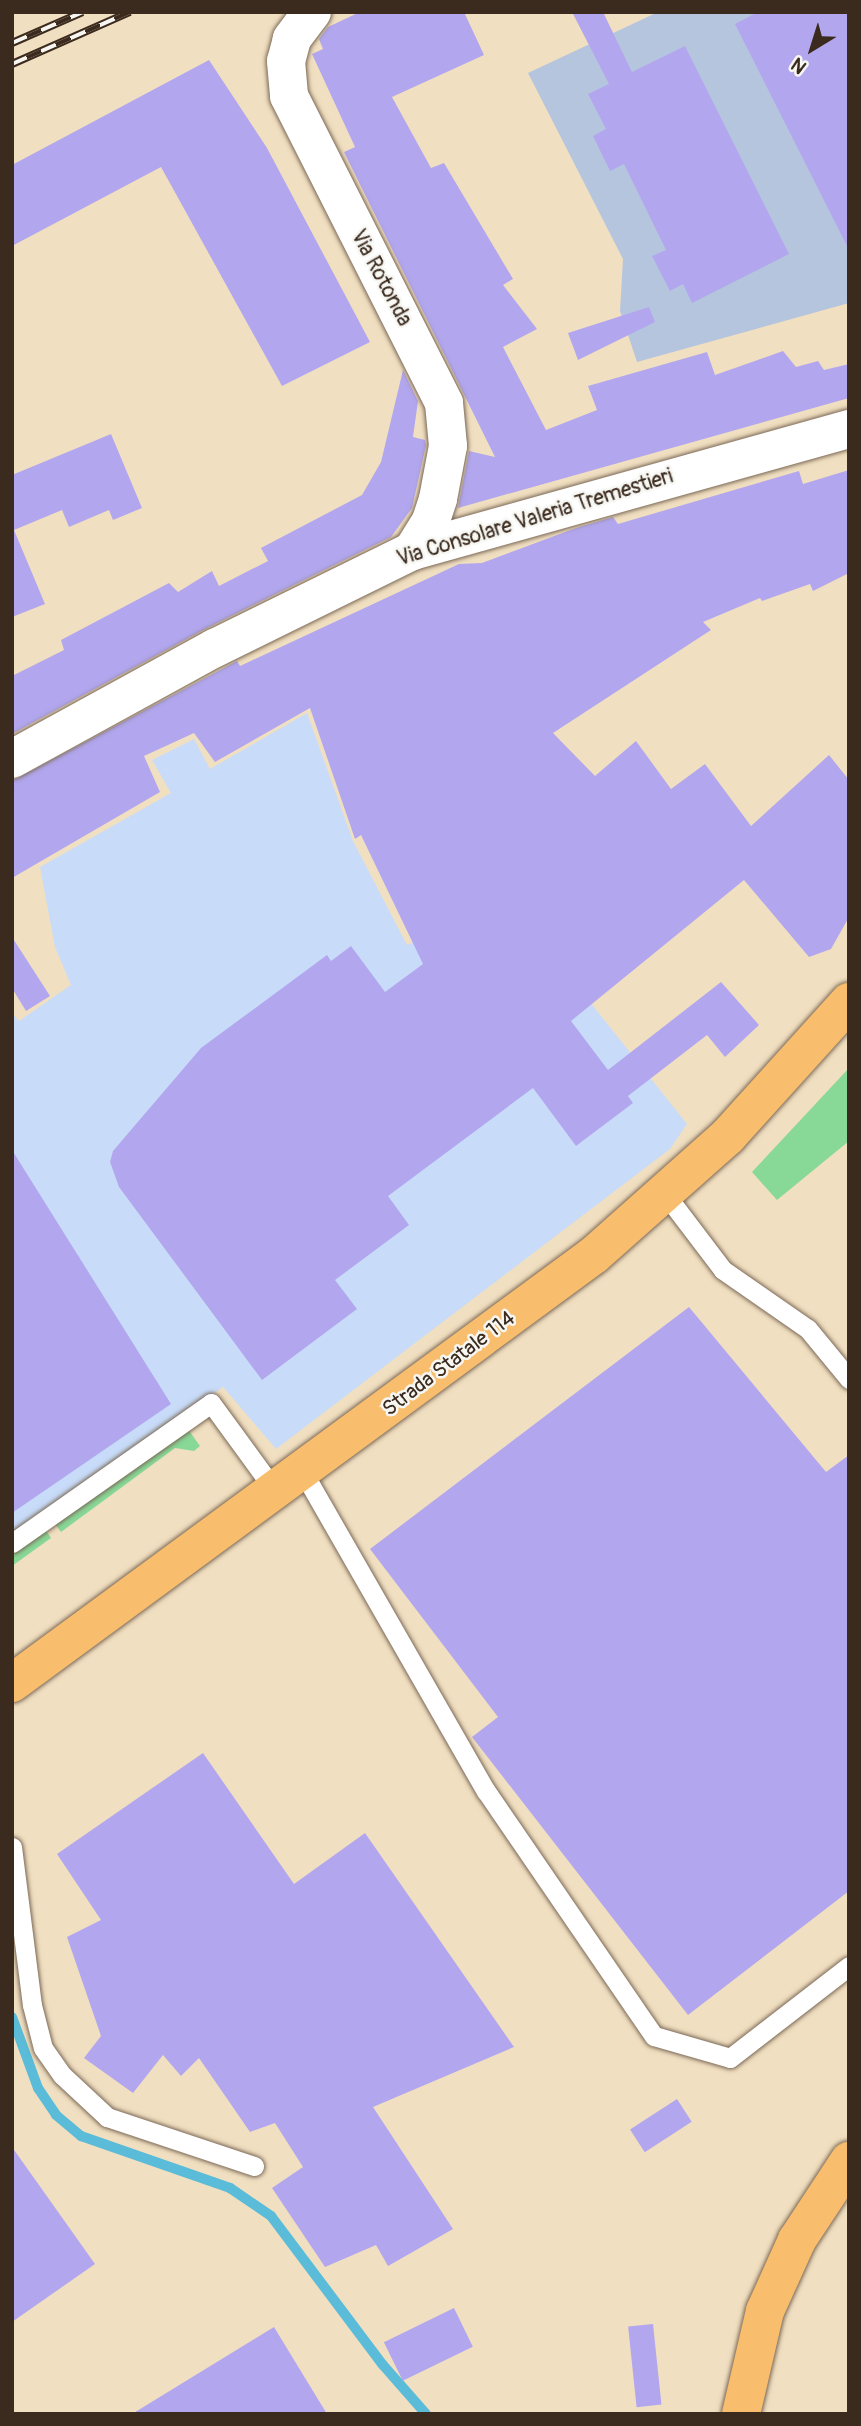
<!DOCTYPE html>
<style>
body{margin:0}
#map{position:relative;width:861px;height:2426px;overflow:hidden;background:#f1dfc1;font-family:Pangolin,sans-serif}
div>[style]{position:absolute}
.built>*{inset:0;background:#c8dcf9}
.industrial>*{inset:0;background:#b6c5de}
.green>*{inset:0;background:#88d897}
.stream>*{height:10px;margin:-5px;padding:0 5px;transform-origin:5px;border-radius:5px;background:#5abcd8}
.building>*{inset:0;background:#b2a7ee;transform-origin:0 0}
.roads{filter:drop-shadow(0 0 2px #7b6957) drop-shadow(0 0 2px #7b6957)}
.lane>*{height:19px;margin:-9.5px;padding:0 9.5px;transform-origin:9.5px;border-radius:9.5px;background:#fff}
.street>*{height:38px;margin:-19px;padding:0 19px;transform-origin:19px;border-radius:19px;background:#fff}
.primary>*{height:38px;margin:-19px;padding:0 19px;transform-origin:19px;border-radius:19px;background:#f9be6d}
.highway>*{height:38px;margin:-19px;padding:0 19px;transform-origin:19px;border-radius:19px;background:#f9be6d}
.rail>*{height:8px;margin-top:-4px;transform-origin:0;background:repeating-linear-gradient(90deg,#f6f6f2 0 16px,#3b2a1e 0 32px);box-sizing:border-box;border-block:2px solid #3b2a1e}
span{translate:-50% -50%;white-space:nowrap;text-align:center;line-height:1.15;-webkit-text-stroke:5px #f6f6f2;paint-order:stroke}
.street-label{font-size:21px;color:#3b2a1e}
.frame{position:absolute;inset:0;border:14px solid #3b2a1e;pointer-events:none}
.north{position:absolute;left:777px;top:14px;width:70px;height:70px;-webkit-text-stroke:5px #f6f6f2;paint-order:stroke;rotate:218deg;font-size:19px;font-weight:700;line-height:28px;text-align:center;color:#3b2a1e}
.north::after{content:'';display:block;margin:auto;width:24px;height:32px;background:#3b2a1e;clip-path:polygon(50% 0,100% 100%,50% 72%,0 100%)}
</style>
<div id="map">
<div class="built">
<div style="clip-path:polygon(307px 713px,353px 841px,407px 945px,508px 899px,687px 1124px,670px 1149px,276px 1449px,223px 1387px,12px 1537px,12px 1013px,19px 1021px,71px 985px,55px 947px,40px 867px,171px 793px,152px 760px,194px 739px,210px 769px)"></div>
</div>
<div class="industrial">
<div style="clip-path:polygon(658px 12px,849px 12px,849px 303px,637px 362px,620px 311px,623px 259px,528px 73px)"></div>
</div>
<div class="green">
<div style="clip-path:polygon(849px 1068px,849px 1141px,777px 1200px,752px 1172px)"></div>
<div style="clip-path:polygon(185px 1425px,200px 1446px,194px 1451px,175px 1448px,61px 1532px,52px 1520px)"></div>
<div style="clip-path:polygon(43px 1526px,51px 1538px,12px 1566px,12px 1548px)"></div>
</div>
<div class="stream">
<div style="left:12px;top:2017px;width:76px;rotate:69.9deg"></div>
<div style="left:38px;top:2088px;width:32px;rotate:56deg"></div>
<div style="left:56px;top:2115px;width:33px;rotate:40deg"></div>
<div style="left:81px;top:2136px;width:158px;rotate:19.2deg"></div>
<div style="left:230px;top:2188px;width:50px;rotate:34.3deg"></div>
<div style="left:271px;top:2216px;width:186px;rotate:53.1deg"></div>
<div style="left:383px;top:2365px;width:65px;rotate:48.7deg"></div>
</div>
<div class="building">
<div style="clip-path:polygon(360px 12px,464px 12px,484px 55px,392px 97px,431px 168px,444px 163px,513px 279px,503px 285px,537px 329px,503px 347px,546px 430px,597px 410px,588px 386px,707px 352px,715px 375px,783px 351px,796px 367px,818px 361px,824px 370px,849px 364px,849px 398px,458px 508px,469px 451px,495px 457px,344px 152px,355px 147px,312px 54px,323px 49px,319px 39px,328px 27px)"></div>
<div style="clip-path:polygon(572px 12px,603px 12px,632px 72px,685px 46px,789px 254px,692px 303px,683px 284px,670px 291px,652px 256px,666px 250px,624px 164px,610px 171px,593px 136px,606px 129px,588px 94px,609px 84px)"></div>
<div style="clip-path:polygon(758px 12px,849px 12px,849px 250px,735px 24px)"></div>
<div style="clip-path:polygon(209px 60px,267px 148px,370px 342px,282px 386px,161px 167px,12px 246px,12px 165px)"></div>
<div style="clip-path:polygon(649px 307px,655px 322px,578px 360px,568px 333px)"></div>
<div style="clip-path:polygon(403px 370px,418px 401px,413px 437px,425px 440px,426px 445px,412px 508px,391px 537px,205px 629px,12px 734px,12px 676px,64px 650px,61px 640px,169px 583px,178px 592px,212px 571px,219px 586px,268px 561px,261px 548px,362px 495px,381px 462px)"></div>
<div style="clip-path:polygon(111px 434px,142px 508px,113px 520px,109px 510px,69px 527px,62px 510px,14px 530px,45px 604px,12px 617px,12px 475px)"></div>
<div style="clip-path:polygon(849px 470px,849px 573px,813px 591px,810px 584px,762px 601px,760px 598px,703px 622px,711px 630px,553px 733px,595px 776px,636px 741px,671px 789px,705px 764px,751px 826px,829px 755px,849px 780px,849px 917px,831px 949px,809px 957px,744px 880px,571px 1021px,608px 1070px,721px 982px,759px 1025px,725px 1057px,707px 1035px,628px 1096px,633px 1103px,576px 1146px,533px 1088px,388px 1196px,409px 1225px,335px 1280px,357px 1309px,262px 1380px,119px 1187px,110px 1162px,113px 1151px,201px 1048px,327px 955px,331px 961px,351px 946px,385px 992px,423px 964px,361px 835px,355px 839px,310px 708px,215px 762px,194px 733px,144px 756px,160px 792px,12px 878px,12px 781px,237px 661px,240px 666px,459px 564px,482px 563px,576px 528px,613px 517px,618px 524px,799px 471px,803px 484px)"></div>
<div style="clip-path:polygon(12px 937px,50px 996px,26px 1011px,12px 988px)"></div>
<div style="clip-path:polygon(12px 1150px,171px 1404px,12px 1513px)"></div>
<div style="clip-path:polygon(689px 1307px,826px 1472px,849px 1455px,849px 1891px,688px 2015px,472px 1737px,498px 1717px,370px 1549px)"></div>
<div style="clip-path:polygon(203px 1753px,294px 1884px,365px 1833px,514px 2047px,373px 2107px,453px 2229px,388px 2266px,376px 2245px,325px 2267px,272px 2188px,303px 2167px,275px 2123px,250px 2132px,199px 2058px,181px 2076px,163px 2055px,133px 2093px,84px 2058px,101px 2036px,67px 1937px,101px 1920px,57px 1854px)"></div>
<div style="left:677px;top:2099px;width:27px;height:56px;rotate:57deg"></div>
<div style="clip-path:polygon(12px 2147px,95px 2264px,12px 2322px)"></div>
<div style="left:454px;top:2308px;width:43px;height:78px;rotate:64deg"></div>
<div style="left:653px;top:2324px;width:81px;height:25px;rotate:84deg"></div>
<div style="clip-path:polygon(274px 2327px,327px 2414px,132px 2414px)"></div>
</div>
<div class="roads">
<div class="lane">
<div style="left:666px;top:1195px;width:94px;rotate:52.8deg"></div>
<div style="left:723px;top:1270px;width:103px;rotate:34.8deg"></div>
<div style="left:808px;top:1329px;width:65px;rotate:50.6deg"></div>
<div style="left:303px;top:1472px;width:368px;rotate:60.2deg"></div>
<div style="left:486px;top:1791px;width:297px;rotate:55.6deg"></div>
<div style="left:654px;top:2036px;width:79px;rotate:16.1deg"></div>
<div style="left:730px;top:2058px;width:150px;rotate:-37.7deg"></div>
<div style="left:12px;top:1543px;width:243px;rotate:-35.1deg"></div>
<div style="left:211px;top:1403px;width:110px;rotate:53.9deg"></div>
<div style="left:12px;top:1847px;width:159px;rotate:82.8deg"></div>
<div style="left:32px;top:2005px;width:44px;rotate:75.7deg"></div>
<div style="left:43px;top:2048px;width:33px;rotate:55deg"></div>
<div style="left:62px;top:2075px;width:62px;rotate:43deg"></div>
<div style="left:107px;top:2117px;width:155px;rotate:18.4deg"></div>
</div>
<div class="street">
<div style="left:312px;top:12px;width:34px;rotate:127deg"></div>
<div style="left:292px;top:39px;width:23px;rotate:105deg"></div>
<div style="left:286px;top:61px;width:35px;rotate:85deg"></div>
<div style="left:289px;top:96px;width:344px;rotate:63.2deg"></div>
<div style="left:444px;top:403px;width:43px;rotate:84.7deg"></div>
<div style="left:448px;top:446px;width:54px;rotate:100.7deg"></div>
<div style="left:438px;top:499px;width:23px;rotate:108deg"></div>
<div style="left:431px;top:521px;width:36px;rotate:122deg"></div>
<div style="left:12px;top:759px;width:231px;rotate:-28.7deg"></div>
<div style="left:215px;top:648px;width:220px;rotate:-26.2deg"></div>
<div style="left:412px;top:551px;width:454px;rotate:-15.6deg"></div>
</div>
<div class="primary">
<div style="left:12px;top:1683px;width:722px;rotate:-36.33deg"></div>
<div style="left:594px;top:1255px;width:179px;rotate:-41.6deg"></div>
<div style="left:728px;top:1136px;width:181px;rotate:-47.9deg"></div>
</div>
<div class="highway">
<div style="left:741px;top:2414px;width:106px;rotate:-76.9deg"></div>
<div style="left:765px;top:2311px;width:78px;rotate:-65.7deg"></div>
<div style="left:797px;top:2240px;width:95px;rotate:-56.6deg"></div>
</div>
</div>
<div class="rail">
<div style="left:12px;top:43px;width:77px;rotate:-23.6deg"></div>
<div style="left:12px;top:64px;width:129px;rotate:-23.8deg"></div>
</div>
<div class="street-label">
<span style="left:381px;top:278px;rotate:62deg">Via Rotonda</span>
<span style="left:535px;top:518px;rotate:-17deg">Via Consolare Valeria Tremestieri</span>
<span style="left:449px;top:1364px;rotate:-37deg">Strada Statale 114</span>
</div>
<div class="frame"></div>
<div class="north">N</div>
</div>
